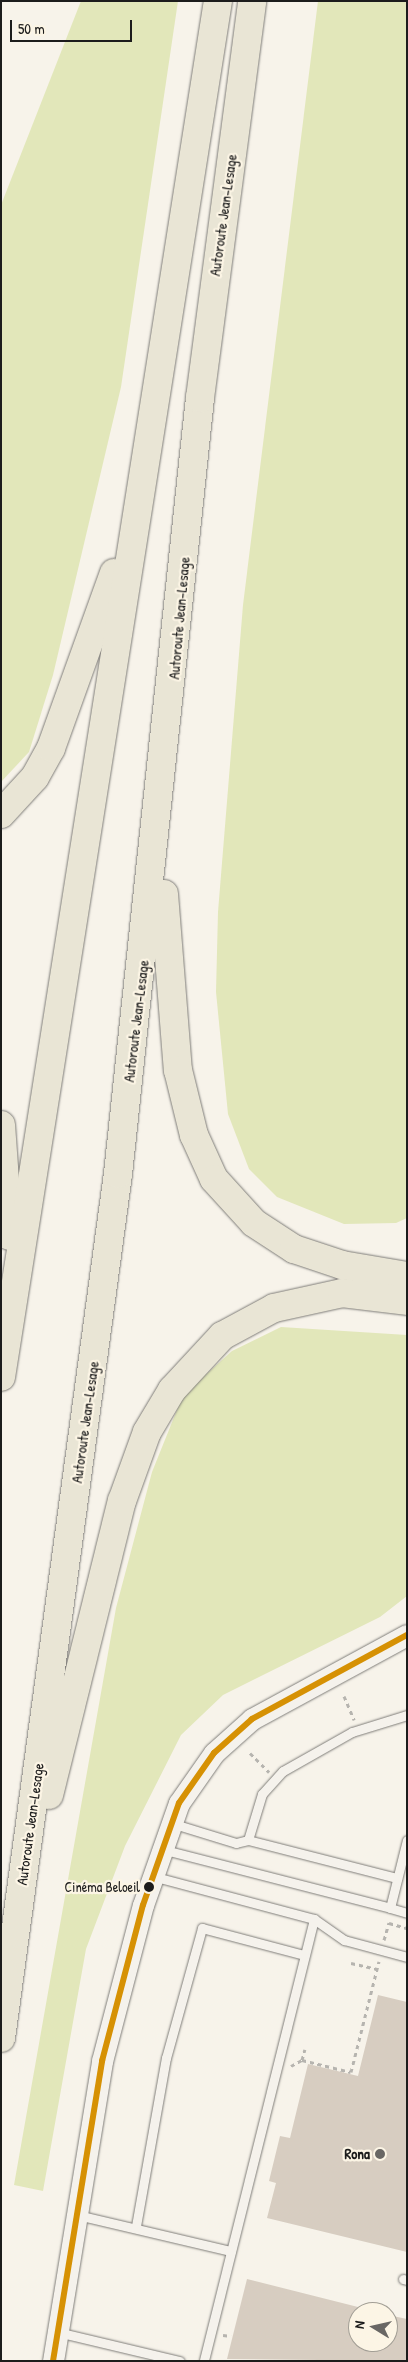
<!DOCTYPE html>
<meta charset="utf-8">
<style>
body{margin:0}
#map{position:relative;width:408px;height:2362px;overflow:hidden;background:#f7f3ea;font-family:"Patrick Hand",sans-serif}
div>[style]{position:absolute}
.green>*{inset:0;background:#e2e7ba}
.building>*{inset:0;background:#d7cdc1}
.path>*{height:3px;margin-top:-1.5px;transform-origin:0;background:repeating-linear-gradient(90deg,#b6b4af 0 4px,transparent 0 8px)}
.roads{filter:drop-shadow(0 0 1px #7f7d79) drop-shadow(0 0 1px #7f7d79)}
.service>*{height:9px;margin:-4.5px;padding:0 4.5px;transform-origin:4.5px;border-radius:4.5px;background:#f5f2ec}
.tertiary>*{height:21px;margin:-10.5px;padding:0 10.5px;transform-origin:10.5px;border-radius:10.5px;background:#f5f2ec}
.motorway>*{height:28px;margin:-14px;padding:0 14px;transform-origin:14px;border-radius:14px;background:#e9e5d5}
.bus-1>*{height:6px;margin:-3px;padding:0 3px;transform-origin:3px;border-radius:3px;background:#d69104}
.dots>*{width:14px;height:14px;translate:-50% -50%;box-sizing:border-box;border:2px solid #fcf5e5;border-radius:50%}
span{translate:-50% -50%;white-space:nowrap;text-align:center;line-height:1.15;-webkit-text-stroke:4.5px #fcf5e5;paint-order:stroke}
.bus-label{font-size:14px;color:#1c1c1c}
.right{translate:-100% -50%;text-align:right}
.street-label{font-size:15px;color:#1c1c1c}
.poi-label{font-size:15px;color:#1c1c1c;font-weight:700}
.frame{position:absolute;inset:0;border:2px solid #1c1c1c;pointer-events:none}
.north{position:absolute;left:348px;top:2302px;width:50px;height:50px;box-sizing:border-box;background:#fcf5e5;border:1px solid #a29e95;border-radius:50%;rotate:279deg;font-size:14px;font-weight:700;line-height:20px;text-align:center;color:#1c1c1c}
.north::after{content:'';display:block;margin:auto;width:18px;height:22px;background:#696764;clip-path:polygon(50% 0,100% 100%,50% 72%,0 100%)}
.scale{position:absolute;left:10px;top:20px;width:122px;height:22px;box-sizing:border-box;border:2px solid #1c1c1c;border-top:0;padding-left:6px;font-size:15px;line-height:18px;white-space:nowrap;color:#1c1c1c;-webkit-text-stroke:4px #fcf5e5;paint-order:stroke}
</style>
<div id="map">
<div class="green">
<div style="clip-path:polygon(81px 1px,178px 1px,121px 387px,53px 675px,29px 752px,1px 782px,1px 205px)"></div>
<div style="clip-path:polygon(318px 1px,407px 1px,407px 1218px,396px 1223px,344px 1224px,277px 1197px,249px 1169px,228px 1114px,216px 992px,218px 912px,243px 605px)"></div>
<div style="clip-path:polygon(281px 1327px,407px 1335px,407px 1596px,380px 1617px,223px 1695px,181px 1735px,125px 1846px,86px 1949px,43px 2191px,14px 2185px,116px 1608px,152px 1472px,183px 1395px,232px 1351px)"></div>
</div>
<div class="building">
<div style="clip-path:polygon(378px 1995px,407px 2002px,407px 2252px,267px 2218px,276px 2183px,269px 2181px,280px 2136px,290px 2138px,308px 2064px,358px 2076px)"></div>
<div style="clip-path:polygon(247px 2279px,358px 2307px,358px 2342px,388px 2342px,388px 2315px,407px 2319px,407px 2361px,227px 2359px)"></div>
</div>
<div class="path">
<div style="left:344px;top:1696px;width:26px;rotate:67deg"></div>
<div style="left:250px;top:1753px;width:27px;rotate:45deg"></div>
<div style="left:384px;top:1940px;width:18px;rotate:-74deg"></div>
<div style="left:389px;top:1923px;width:19px;rotate:16deg"></div>
<div style="left:351px;top:1963px;width:27px;rotate:13deg"></div>
<div style="left:302px;top:2060px;width:11px;rotate:-75deg"></div>
<div style="left:291px;top:2066px;width:13px;rotate:-29deg"></div>
<div style="left:302px;top:2060px;width:50px;rotate:13.8deg"></div>
<div style="left:351px;top:2072px;width:114px;rotate:-75.8deg"></div>
<div style="left:223px;top:2335px;width:8px;rotate:7deg"></div>
</div>
<div class="roads">
<div class="service">
<div style="left:171px;top:1823px;width:68px;rotate:17.1deg"></div>
<div style="left:236px;top:1843px;width:12px;rotate:-14deg"></div>
<div style="left:248px;top:1840px;width:154px;rotate:14.3deg"></div>
<div style="left:248px;top:1840px;width:48px;rotate:-73.1deg"></div>
<div style="left:262px;top:1794px;width:31px;rotate:-48deg"></div>
<div style="left:283px;top:1771px;width:79px;rotate:-29.5deg"></div>
<div style="left:352px;top:1732px;width:58px;rotate:-17.2deg"></div>
<div style="left:161px;top:1849px;width:236px;rotate:14.4deg"></div>
<div style="left:390px;top:1908px;width:70px;rotate:-76deg"></div>
<div style="left:152px;top:1876px;width:168px;rotate:14.9deg"></div>
<div style="left:314px;top:1919px;width:455px;rotate:104deg"></div>
<div style="left:390px;top:1908px;width:18px;rotate:16deg"></div>
<div style="left:314px;top:1919px;width:37px;rotate:35deg"></div>
<div style="left:344px;top:1940px;width:65px;rotate:15.1deg"></div>
<div style="left:77px;top:2215px;width:158px;rotate:13.2deg"></div>
<div style="left:136px;top:2226px;width:171px;rotate:-79.9deg"></div>
<div style="left:166px;top:2058px;width:135px;rotate:-74.5deg"></div>
<div style="left:202px;top:1928px;width:106px;rotate:14.8deg"></div>
<div style="left:403px;top:2279px;width:4px;rotate:14deg"></div>
<div style="left:57px;top:2332px;width:126px;rotate:13.3deg"></div>
</div>
<div class="tertiary">
<div style="left:53px;top:2361px;width:304px;rotate:-80.7deg"></div>
<div style="left:102px;top:2061px;width:161px;rotate:-75.3deg"></div>
<div style="left:143px;top:1905px;width:108px;rotate:-70.6deg"></div>
<div style="left:179px;top:1803px;width:61px;rotate:-55deg"></div>
<div style="left:214px;top:1753px;width:51px;rotate:-41.8deg"></div>
<div style="left:252px;top:1719px;width:176px;rotate:-28.5deg"></div>
</div>
<div class="motorway">
<div style="left:1px;top:814px;width:50px;rotate:-47.4deg"></div>
<div style="left:35px;top:777px;width:33px;rotate:-61deg"></div>
<div style="left:51px;top:748px;width:186px;rotate:-70.2deg"></div>
<div style="left:164px;top:894px;width:177px;rotate:85.5deg"></div>
<div style="left:178px;top:1070px;width:67px;rotate:76.2deg"></div>
<div style="left:194px;top:1135px;width:48px;rotate:65.6deg"></div>
<div style="left:214px;top:1179px;width:59px;rotate:47.7deg"></div>
<div style="left:254px;top:1223px;width:48px;rotate:33deg"></div>
<div style="left:294px;top:1249px;width:51px;rotate:18.4deg"></div>
<div style="left:342px;top:1265px;width:66px;rotate:9.6deg"></div>
<div style="left:1px;top:1125px;width:111px;rotate:85.9deg"></div>
<div style="left:1px;top:1377px;width:1393px;rotate:-81.04deg"></div>
<div style="left:49px;top:1795px;width:303px;rotate:-76.1deg"></div>
<div style="left:122px;top:1501px;width:73px;rotate:-70.1deg"></div>
<div style="left:147px;top:1432px;width:49px;rotate:-59.2deg"></div>
<div style="left:172px;top:1390px;width:74px;rotate:-47.2deg"></div>
<div style="left:222px;top:1336px;width:59px;rotate:-28.3deg"></div>
<div style="left:274px;top:1308px;width:70px;rotate:-12.4deg"></div>
<div style="left:342px;top:1293px;width:65px;rotate:7deg"></div>
<div style="left:1px;top:2038px;width:872px;rotate:-82.29deg"></div>
<div style="left:118px;top:1174px;width:780px;rotate:-83.97deg"></div>
<div style="left:200px;top:398px;width:400px;rotate:-82.5deg"></div>
</div>
</div>
<div class="bus-1">
<div style="left:53px;top:2361px;width:304px;rotate:-80.7deg"></div>
<div style="left:102px;top:2061px;width:161px;rotate:-75.3deg"></div>
<div style="left:143px;top:1905px;width:108px;rotate:-70.6deg"></div>
<div style="left:179px;top:1803px;width:61px;rotate:-55deg"></div>
<div style="left:214px;top:1753px;width:51px;rotate:-41.8deg"></div>
<div style="left:252px;top:1719px;width:176px;rotate:-28.5deg"></div>
</div>
<div class="dots">
<div style="left:149px;top:1887px;background:#1c1c1c"></div>
<div style="left:380px;top:2154px;background:#696764"></div>
</div>
<div class="bus-label">
<span class="right" style="left:140px;top:1887px">Cinéma Beloeil</span>
</div>
<div class="street-label">
<span style="left:223px;top:215px;rotate:-82deg">Autoroute Jean-Lesage</span>
<span style="left:179px;top:618px;rotate:-85deg">Autoroute Jean-Lesage</span>
<span style="left:136px;top:1021px;rotate:-83deg">Autoroute Jean-Lesage</span>
<span style="left:85px;top:1422px;rotate:-82deg">Autoroute Jean-Lesage</span>
<span style="left:30px;top:1824px;rotate:-82deg">Autoroute Jean-Lesage</span>
</div>
<div class="poi-label">
<span class="right" style="left:370px;top:2154px">Rona</span>
</div>
<div class="frame"></div>
<div class="north">N</div>
<div class="scale">50 m</div>
</div>
